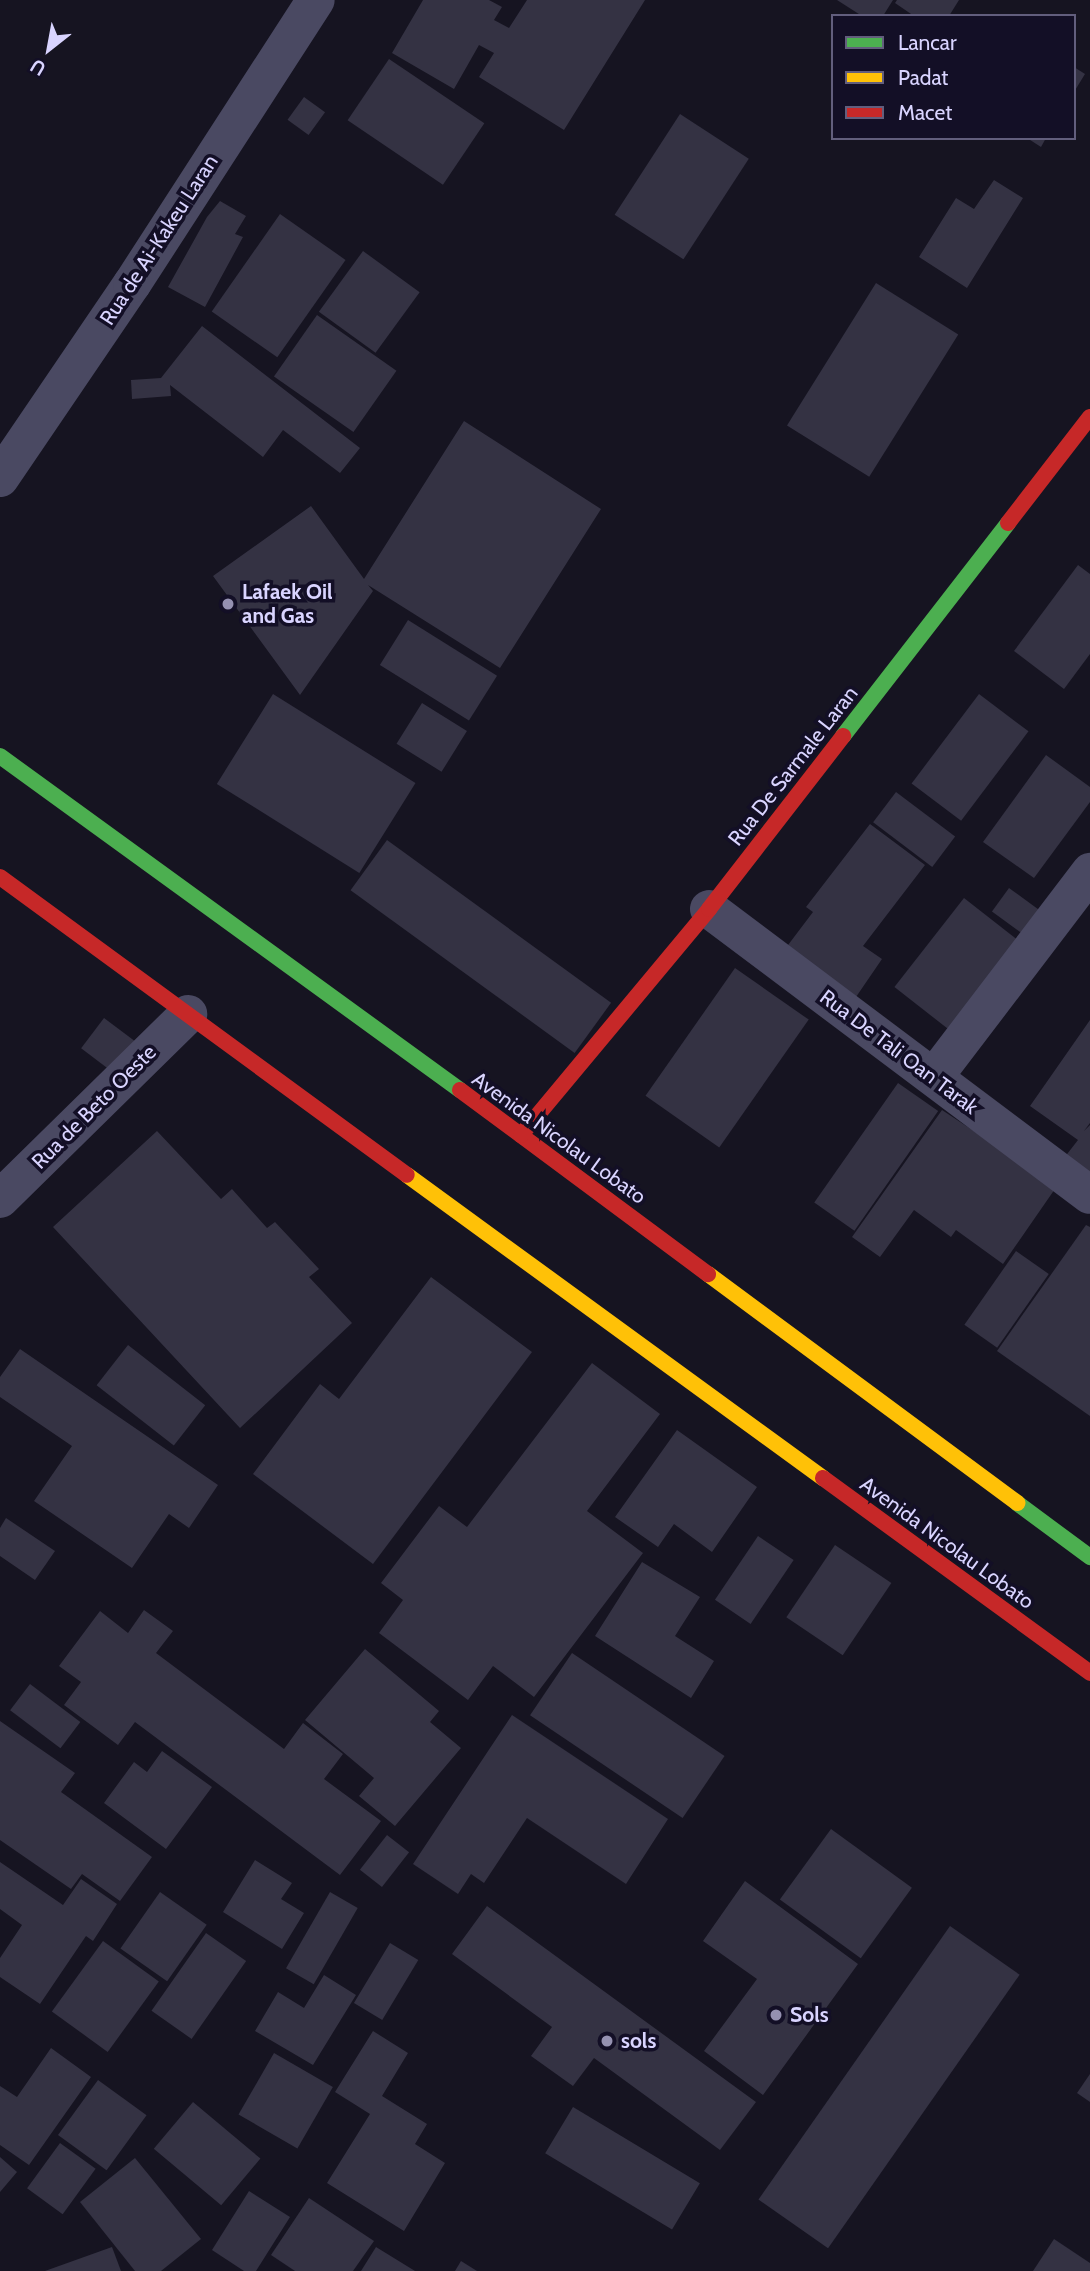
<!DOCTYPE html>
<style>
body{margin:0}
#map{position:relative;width:1090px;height:2271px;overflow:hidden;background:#161421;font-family:Cabin,sans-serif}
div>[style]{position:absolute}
.building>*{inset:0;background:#343243;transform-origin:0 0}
.street>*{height:38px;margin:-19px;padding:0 19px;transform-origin:19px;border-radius:19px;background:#4a4962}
.fast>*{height:16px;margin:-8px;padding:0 8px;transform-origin:8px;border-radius:8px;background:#4caf50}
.slow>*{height:16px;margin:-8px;padding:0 8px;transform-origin:8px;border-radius:8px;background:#ffc107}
.jam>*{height:16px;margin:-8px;padding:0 8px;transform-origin:8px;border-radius:8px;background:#c62828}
.dots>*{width:19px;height:19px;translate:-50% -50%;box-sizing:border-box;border:4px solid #130f26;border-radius:50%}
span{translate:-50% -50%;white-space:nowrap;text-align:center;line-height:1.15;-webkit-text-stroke:7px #130f26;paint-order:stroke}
.street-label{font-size:21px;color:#d9d4ff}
.poi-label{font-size:21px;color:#d9d4ff;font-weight:700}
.left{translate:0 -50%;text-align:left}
.legend{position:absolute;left:831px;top:14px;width:245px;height:126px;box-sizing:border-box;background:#130f26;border:2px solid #625e7d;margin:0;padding:9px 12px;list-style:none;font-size:21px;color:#d9d4ff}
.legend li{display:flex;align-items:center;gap:14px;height:35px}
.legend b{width:35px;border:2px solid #625e7d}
.north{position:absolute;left:14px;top:14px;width:70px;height:70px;-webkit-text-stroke:5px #130f26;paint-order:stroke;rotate:211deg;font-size:19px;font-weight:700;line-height:28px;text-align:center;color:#d9d4ff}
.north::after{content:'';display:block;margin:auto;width:24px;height:32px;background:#d9d4ff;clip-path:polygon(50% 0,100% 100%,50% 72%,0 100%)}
</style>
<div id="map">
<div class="building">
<div style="clip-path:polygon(423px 0,489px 0,502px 7px,494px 20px,509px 28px,527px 0,645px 0,564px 130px,479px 77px,494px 53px,479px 45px,454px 89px,392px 53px)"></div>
<div style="clip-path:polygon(837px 0,893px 0,883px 16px,862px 16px)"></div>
<div style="clip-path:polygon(897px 0,959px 0,949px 16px,914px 16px,895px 3px)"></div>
<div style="left:389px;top:59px;width:115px;height:74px;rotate:34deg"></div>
<div style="clip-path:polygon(1074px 67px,1085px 74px,1074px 92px)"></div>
<div style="left:304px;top:97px;width:26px;height:28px;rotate:36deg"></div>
<div style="left:680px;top:114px;width:82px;height:120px;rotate:33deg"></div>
<div style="clip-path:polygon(1027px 138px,1046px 138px,1041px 147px)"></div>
<div style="clip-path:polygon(994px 180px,1023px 198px,967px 288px,919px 257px,956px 198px,974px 209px)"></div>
<div style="clip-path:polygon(220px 201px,246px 216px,235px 234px,243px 237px,205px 307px,168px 287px,207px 217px)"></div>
<div style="left:280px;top:214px;width:80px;height:119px;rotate:35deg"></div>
<div style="left:363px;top:251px;width:70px;height:75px;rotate:36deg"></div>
<div style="left:876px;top:283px;width:97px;height:168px;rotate:32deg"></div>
<div style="left:317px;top:315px;width:97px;height:75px;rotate:35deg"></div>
<div style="clip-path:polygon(202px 326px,360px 448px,340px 473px,283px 430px,263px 457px,170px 385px,171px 396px,132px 399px,131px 380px,161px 378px)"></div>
<div style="clip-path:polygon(464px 421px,601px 509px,500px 668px,368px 585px,373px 591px,300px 695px,213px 576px,311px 506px,364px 579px)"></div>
<div style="clip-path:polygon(1078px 565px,1090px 574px,1090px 654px,1064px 689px,1014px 651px)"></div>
<div style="left:408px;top:620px;width:105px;height:53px;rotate:32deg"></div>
<div style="left:273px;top:694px;width:168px;height:106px;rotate:32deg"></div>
<div style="left:979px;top:694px;width:62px;height:112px;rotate:37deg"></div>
<div style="left:422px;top:703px;width:53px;height:48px;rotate:32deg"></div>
<div style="clip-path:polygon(1046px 755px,1090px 787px,1090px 802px,1034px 878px,983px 842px)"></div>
<div style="left:896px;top:792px;width:74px;height:38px;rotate:37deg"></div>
<div style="clip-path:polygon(870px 824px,925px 865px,863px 946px,882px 959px,856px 997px,785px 949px,813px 912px,806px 907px)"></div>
<div style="left:387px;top:840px;width:277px;height:62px;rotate:36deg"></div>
<div style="left:1009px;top:888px;width:42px;height:29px;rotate:36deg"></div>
<div style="left:964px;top:898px;width:71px;height:113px;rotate:38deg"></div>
<div style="left:735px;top:968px;width:90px;height:156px;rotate:35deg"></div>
<div style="left:104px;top:1018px;width:38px;height:38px;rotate:37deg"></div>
<div style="clip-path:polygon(1090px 1020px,1090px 1123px,1084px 1131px,1090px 1125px,1090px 1179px,1064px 1158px,1078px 1140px,1030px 1106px)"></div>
<div style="left:898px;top:1083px;width:49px;height:146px;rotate:35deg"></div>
<div style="clip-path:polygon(942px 1110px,1057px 1186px,1003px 1264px,956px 1230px,951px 1237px,914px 1210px,880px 1257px,852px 1237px)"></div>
<div style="clip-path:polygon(157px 1131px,221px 1199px,232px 1189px,267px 1228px,275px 1222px,319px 1269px,309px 1277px,352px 1323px,240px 1428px,53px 1227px)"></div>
<div style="clip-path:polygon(1086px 1225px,1090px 1227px,1090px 1416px,997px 1351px)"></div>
<div style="left:1016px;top:1251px;width:40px;height:90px;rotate:35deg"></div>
<div style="clip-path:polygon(431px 1277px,532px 1352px,373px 1564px,253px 1474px,320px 1384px,339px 1399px)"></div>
<div style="left:128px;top:1345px;width:98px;height:51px;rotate:38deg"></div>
<div style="clip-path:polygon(20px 1349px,218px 1485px,189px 1528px,169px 1514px,132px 1568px,34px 1501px,72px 1446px,0 1397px,0 1377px)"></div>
<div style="clip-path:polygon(592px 1363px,660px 1414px,587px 1511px,643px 1553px,534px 1697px,493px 1666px,468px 1700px,379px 1633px,403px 1600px,381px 1583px,439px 1506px,467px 1527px)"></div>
<div style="clip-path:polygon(677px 1430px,757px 1487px,712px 1552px,674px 1524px,658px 1547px,615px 1517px)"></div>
<div style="clip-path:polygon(6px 1518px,55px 1551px,35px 1580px,0 1556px,0 1528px)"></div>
<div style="left:758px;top:1536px;width:43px;height:77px;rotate:34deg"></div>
<div style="left:835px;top:1545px;width:68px;height:87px;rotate:34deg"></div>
<div style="clip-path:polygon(642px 1562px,700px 1597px,675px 1636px,714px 1661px,691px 1698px,595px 1636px)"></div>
<div style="clip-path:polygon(144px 1610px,173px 1631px,156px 1653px,284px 1749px,303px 1723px,343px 1754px,324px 1779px,381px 1821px,340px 1875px,135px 1722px,118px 1745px,64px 1705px,81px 1682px,59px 1666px,100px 1611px,128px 1633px)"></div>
<div style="clip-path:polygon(365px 1649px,439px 1711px,430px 1722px,461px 1748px,395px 1826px,359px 1796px,374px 1778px,305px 1720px)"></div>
<div style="left:572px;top:1653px;width:184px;height:75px;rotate:34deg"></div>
<div style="left:30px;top:1684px;width:63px;height:33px;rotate:37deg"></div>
<div style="clip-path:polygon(512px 1715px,668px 1819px,626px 1884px,527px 1818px,484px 1883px,471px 1874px,458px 1894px,413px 1864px)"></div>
<div style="clip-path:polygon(0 1721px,75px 1773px,61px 1792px,152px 1857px,120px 1901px,82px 1874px,71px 1889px,0 1840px)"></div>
<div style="clip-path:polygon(162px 1751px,212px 1787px,166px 1849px,104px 1803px,134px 1762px,147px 1772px)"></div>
<div style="left:831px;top:1829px;width:100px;height:87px;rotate:36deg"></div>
<div style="left:387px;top:1835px;width:28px;height:44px;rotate:38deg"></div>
<div style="clip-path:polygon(255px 1860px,292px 1883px,281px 1899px,304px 1913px,282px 1949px,223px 1912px)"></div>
<div style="clip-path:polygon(0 1862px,63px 1905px,81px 1879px,117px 1904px,93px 1941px,86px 1936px,40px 2004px,0 1977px,0 1958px,22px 1925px,0 1909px)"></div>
<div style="clip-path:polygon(745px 1881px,858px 1964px,763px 2095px,704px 2051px,757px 1979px,703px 1941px)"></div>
<div style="left:160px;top:1892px;width:57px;height:69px;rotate:35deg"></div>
<div style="left:330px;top:1892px;width:32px;height:88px;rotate:30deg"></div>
<div style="clip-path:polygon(487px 1906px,756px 2102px,720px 2150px,594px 2058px,573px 2086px,531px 2056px,552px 2027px,452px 1954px)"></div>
<div style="left:950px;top:1926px;width:85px;height:334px;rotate:35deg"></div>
<div style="left:206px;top:1933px;width:49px;height:95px;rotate:35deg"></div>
<div style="left:103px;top:1941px;width:69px;height:87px;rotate:36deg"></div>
<div style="left:390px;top:1943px;width:33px;height:70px;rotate:31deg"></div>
<div style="clip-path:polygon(324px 1975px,356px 1995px,313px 2065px,255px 2031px,278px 1992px,304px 2008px)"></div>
<div style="clip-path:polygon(373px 2031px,408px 2053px,382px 2096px,427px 2124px,415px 2144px,445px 2163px,404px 2231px,327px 2183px,370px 2114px,335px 2092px)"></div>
<div style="clip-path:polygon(51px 2048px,91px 2077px,29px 2165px,0 2145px,0 2086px,17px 2097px)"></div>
<div style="left:274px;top:2053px;width:68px;height:71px;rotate:30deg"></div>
<div style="clip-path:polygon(1090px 2074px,1090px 2102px,1077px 2093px)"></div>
<div style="left:98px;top:2080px;width:60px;height:68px;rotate:36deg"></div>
<div style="left:193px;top:2102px;width:88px;height:61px;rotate:40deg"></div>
<div style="left:573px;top:2107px;width:148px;height:54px;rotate:31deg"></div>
<div style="left:60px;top:2143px;width:44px;height:56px;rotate:36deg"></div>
<div style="clip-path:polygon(0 2157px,17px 2172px,0 2192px)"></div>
<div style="clip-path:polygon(135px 2158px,201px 2239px,161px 2271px,135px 2271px,80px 2202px)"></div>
<div style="clip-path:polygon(249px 2191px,290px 2217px,256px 2271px,244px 2271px,212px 2250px)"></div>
<div style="clip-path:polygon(309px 2198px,374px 2241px,353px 2271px,295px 2271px,271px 2255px)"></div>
<div style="clip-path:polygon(1054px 2239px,1090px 2263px,1090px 2271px,1033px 2271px)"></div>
<div style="clip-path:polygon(112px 2247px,121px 2271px,45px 2271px)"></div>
<div style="clip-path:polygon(376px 2247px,415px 2271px,361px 2271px)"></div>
<div style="clip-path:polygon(461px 2261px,477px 2271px,455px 2271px)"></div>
</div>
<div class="street">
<div style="left:0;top:478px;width:235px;rotate:-55.8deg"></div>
<div style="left:132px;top:284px;width:338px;rotate:-57.1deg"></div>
<div style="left:709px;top:909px;width:476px;rotate:36.9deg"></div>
<div style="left:934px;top:1077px;width:258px;rotate:-52.7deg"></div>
<div style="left:0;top:1199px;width:264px;rotate:-44.5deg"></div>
</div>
<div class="fast">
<div style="left:843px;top:736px;width:269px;rotate:-52.2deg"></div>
<div style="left:0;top:756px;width:568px;rotate:35.98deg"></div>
<div style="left:1017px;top:1503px;width:91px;rotate:36.5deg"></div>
</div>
<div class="slow">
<div style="left:407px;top:1175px;width:515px;rotate:36.07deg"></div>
<div style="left:708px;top:1274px;width:385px;rotate:36.5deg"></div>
</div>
<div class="jam">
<div style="left:1008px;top:523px;width:134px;rotate:-52.3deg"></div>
<div style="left:0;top:877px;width:504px;rotate:36.21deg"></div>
<div style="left:460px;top:1090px;width:309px;rotate:36.6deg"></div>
<div style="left:521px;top:1135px;width:294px;rotate:-50.2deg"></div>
<div style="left:709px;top:909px;width:219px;rotate:-52.2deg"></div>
<div style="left:823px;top:1478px;width:331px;rotate:36.1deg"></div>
</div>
<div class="dots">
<div style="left:228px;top:604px;background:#9591b1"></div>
<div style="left:776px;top:2015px;background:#9591b1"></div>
<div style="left:607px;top:2041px;background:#9591b1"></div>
</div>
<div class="street-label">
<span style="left:159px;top:240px;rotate:-57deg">Rua de Ai-Kakeu Laran</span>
<span style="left:793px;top:766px;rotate:-52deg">Rua De Sarmale Laran</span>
<span style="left:899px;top:1052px;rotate:37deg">Rua De Tali Oan Tarak</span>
<span style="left:94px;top:1107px;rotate:-45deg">Rua de Beto Oeste</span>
<span style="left:559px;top:1138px;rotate:36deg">Avenida Nicolau Lobato</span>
<span style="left:947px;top:1543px;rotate:36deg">Avenida Nicolau Lobato</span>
</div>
<div class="poi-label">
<span class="left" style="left:242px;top:604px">Lafaek Oil<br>and Gas</span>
<span class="left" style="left:790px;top:2015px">Sols</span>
<span class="left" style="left:621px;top:2041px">sols</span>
</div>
<ul class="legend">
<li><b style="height:9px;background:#4caf50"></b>Lancar</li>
<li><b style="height:9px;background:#ffc107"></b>Padat</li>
<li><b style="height:9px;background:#c62828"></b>Macet</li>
</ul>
<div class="north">U</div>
</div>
